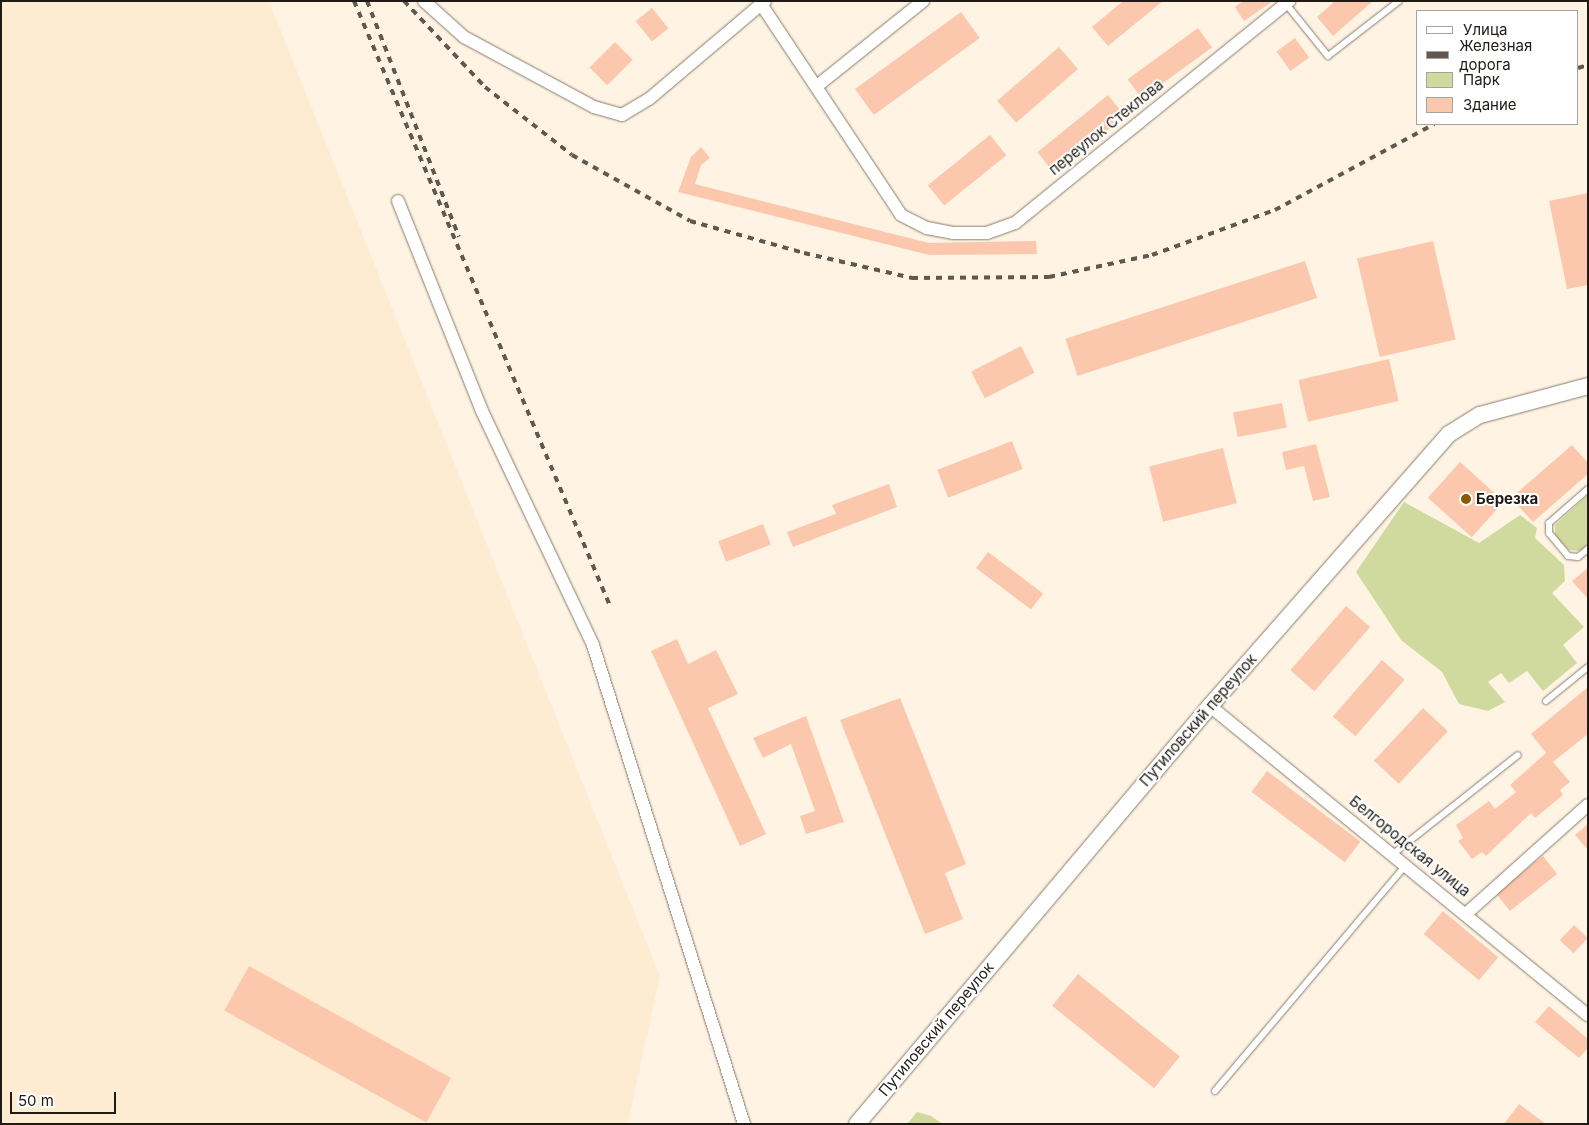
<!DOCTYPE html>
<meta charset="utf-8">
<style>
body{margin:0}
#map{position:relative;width:1589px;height:1125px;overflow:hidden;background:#fff4e4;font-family:Inter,sans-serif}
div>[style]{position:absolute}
.built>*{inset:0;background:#fdecd1}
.green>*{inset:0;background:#d0da9f}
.building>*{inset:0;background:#fcc8ad;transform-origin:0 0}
.roads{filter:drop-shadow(0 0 1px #877c6a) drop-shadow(0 0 1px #877c6a)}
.lane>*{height:6px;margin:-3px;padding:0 3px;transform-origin:3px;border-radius:3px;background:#fff}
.street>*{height:12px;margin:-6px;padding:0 6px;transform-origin:6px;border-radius:6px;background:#fff}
.secondary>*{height:16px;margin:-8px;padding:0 8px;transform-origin:8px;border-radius:8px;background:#fff}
.rail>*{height:4px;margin-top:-2px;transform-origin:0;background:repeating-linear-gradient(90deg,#5e584f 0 6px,transparent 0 12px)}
.dots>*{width:14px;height:14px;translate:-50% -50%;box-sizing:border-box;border:2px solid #fff;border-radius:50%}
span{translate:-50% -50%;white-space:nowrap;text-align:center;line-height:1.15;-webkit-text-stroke:4px #fff;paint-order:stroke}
.street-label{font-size:15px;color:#1f1b14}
.poi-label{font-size:15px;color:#1f1b14;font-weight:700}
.left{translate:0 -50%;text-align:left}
.frame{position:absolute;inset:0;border:2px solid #1f1b14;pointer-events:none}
.legend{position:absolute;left:1416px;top:10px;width:162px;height:115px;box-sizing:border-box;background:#fff;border:1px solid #a5a4a1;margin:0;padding:6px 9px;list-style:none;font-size:15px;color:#1f1b14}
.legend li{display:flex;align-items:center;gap:10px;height:25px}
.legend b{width:25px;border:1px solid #a5a4a1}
.scale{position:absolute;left:10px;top:1092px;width:106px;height:22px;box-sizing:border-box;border:2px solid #1f1b14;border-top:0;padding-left:6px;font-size:15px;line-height:18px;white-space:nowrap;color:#1f1b14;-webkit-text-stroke:4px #fff;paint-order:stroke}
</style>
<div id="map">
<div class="built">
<div style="clip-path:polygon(1px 1px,269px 1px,660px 976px,628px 1124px,1px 1124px)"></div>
</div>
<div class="green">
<div style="clip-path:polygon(1588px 495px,1588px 544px,1580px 551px,1569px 550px,1555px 536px,1555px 525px)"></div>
<div style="clip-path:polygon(1404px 502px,1479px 543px,1520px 515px,1537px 528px,1535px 538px,1564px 565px,1565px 581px,1552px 593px,1584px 627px,1563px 645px,1577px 663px,1543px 691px,1527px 671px,1509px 683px,1501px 673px,1488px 682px,1505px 702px,1488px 711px,1459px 704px,1442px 672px,1401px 640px,1356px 572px)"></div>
<div style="clip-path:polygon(917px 1112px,931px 1116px,943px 1124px,907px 1124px)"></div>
</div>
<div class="building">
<div style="clip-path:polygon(1123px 1px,1163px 1px,1108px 46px,1092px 27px)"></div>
<div style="clip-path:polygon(1243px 1px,1273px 1px,1244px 21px,1235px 7px)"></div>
<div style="clip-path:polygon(1335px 1px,1373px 1px,1333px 36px,1317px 17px)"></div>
<div style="left:652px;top:8px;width:26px;height:21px;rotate:51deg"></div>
<div style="left:961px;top:12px;width:32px;height:131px;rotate:54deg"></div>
<div style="left:1198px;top:28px;width:24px;height:87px;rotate:54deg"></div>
<div style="left:1295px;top:38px;width:24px;height:23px;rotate:54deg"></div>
<div style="left:615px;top:42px;width:25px;height:36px;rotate:45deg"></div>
<div style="left:1059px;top:47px;width:29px;height:82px;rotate:49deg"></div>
<div style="left:1108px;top:95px;width:27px;height:91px;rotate:51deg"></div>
<div style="left:990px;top:135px;width:26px;height:80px;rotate:51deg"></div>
<div style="clip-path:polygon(701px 147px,710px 158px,701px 165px,695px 184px,929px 243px,1036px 241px,1037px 254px,929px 255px,678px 192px,691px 157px)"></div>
<div style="clip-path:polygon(1588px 193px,1588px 285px,1567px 289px,1549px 201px)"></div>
<div style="left:1433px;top:241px;width:101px;height:78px;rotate:77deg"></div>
<div style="left:1305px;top:261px;width:39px;height:252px;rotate:72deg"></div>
<div style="left:1021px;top:346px;width:30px;height:56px;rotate:63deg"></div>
<div style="left:1389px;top:359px;width:43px;height:93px;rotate:77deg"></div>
<div style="left:1282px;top:403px;width:25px;height:50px;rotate:79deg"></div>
<div style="left:1012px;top:441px;width:30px;height:80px;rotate:69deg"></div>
<div style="clip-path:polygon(1316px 444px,1330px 497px,1313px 501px,1304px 466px,1286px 470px,1282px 452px)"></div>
<div style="clip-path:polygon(1572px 445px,1588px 463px,1588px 474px,1533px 522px,1511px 498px)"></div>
<div style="left:1223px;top:448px;width:57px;height:76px;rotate:76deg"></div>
<div style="left:1460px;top:462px;width:59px;height:48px;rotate:42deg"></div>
<div style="clip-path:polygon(889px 484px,897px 507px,793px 547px,787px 532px,836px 514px,832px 505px)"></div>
<div style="left:763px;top:524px;width:22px;height:48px;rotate:69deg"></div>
<div style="left:988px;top:552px;width:69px;height:20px;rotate:37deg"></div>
<div style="clip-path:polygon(1588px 568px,1588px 599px,1572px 581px)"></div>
<div style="left:1346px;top:606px;width:32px;height:85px;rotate:41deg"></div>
<div style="clip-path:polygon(677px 639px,688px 664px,716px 650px,738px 694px,708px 708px,766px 834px,740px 846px,651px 651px)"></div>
<div style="left:1382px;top:660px;width:30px;height:75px;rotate:41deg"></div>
<div style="clip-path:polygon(1588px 687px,1588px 734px,1553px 762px,1570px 782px,1560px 790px,1563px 795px,1535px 818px,1531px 813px,1486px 856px,1482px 852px,1472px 859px,1458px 841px,1463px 838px,1456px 825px,1489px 801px,1495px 809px,1516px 792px,1510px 785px,1546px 753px,1531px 734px)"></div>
<div style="clip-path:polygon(900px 698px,966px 864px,945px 873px,963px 919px,925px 934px,840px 720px)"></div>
<div style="left:1423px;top:708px;width:34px;height:72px;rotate:43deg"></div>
<div style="clip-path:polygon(806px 716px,844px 822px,806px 834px,800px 816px,815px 811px,791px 744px,763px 758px,753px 738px)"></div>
<div style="left:1267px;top:771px;width:117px;height:26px;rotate:37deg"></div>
<div style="clip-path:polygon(1588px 824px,1588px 850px,1575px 835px)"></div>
<div style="left:1543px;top:856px;width:23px;height:60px;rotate:52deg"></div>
<div style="left:1443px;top:911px;width:72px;height:30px;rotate:40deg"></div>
<div style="left:1574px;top:925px;width:19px;height:21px;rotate:43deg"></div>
<div style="left:249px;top:966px;width:231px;height:51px;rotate:29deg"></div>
<div style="left:1078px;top:974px;width:131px;height:41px;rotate:39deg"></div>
<div style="clip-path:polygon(1549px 1006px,1588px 1039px,1588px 1048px,1579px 1058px,1535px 1022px)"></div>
<div style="clip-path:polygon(1519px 1104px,1546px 1124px,1504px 1124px)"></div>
</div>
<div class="roads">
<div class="lane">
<div style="left:1286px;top:4px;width:67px;rotate:51.1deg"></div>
<div style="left:1328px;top:56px;width:90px;rotate:-37.8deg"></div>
<div style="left:1588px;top:489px;width:52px;rotate:138.9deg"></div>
<div style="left:1549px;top:523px;width:10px;rotate:90deg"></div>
<div style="left:1549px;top:533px;width:30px;rotate:50deg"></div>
<div style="left:1568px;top:556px;width:10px;rotate:6deg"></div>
<div style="left:1578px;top:557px;width:13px;rotate:-39deg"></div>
<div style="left:1546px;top:701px;width:54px;rotate:-39deg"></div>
<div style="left:1393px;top:854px;width:159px;rotate:-38.4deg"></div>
<div style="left:1215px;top:1091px;width:296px;rotate:-49.8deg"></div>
</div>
<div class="street">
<div style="left:424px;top:1px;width:54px;rotate:42deg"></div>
<div style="left:464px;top:37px;width:148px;rotate:28.3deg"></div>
<div style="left:594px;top:107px;width:29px;rotate:16deg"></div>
<div style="left:622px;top:115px;width:31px;rotate:-31deg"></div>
<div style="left:649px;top:99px;width:152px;rotate:-40.2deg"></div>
<div style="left:761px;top:4px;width:253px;rotate:56.4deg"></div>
<div style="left:901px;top:215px;width:29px;rotate:27deg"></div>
<div style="left:927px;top:228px;width:26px;rotate:11deg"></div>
<div style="left:953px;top:233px;width:34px"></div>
<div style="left:987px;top:233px;width:30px;rotate:-20deg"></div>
<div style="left:1015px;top:223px;width:353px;rotate:-39deg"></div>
<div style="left:817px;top:86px;width:136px;rotate:-38.7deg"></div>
<div style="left:398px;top:201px;width:224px;rotate:68.2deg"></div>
<div style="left:481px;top:409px;width:261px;rotate:64.6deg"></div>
<div style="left:593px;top:645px;width:502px;rotate:72.5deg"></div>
<div style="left:1210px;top:706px;width:488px;rotate:39.3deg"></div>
<div style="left:1467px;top:913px;width:162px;rotate:-41.8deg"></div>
</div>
<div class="secondary">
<div style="left:857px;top:1124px;width:547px;rotate:-49.82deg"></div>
<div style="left:1210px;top:706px;width:362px;rotate:-48.7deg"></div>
<div style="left:1449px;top:434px;width:36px;rotate:-32deg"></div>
<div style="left:1480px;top:415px;width:112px;rotate:-15deg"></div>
</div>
</div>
<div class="rail">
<div style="left:354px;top:1px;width:657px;rotate:67.06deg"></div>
<div style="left:367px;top:1px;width:253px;rotate:68.7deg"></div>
<div style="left:404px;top:1px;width:118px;rotate:46.7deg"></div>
<div style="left:485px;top:87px;width:110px;rotate:38deg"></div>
<div style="left:572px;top:155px;width:135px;rotate:29.2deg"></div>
<div style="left:690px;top:221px;width:118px;rotate:15.7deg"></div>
<div style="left:804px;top:253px;width:111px;rotate:13deg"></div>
<div style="left:912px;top:278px;width:137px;rotate:-0.4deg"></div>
<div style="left:1049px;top:277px;width:105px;rotate:-12.1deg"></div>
<div style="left:1152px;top:255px;width:131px;rotate:-20.1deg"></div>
<div style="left:1275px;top:210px;width:181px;rotate:-28.4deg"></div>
<div style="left:1578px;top:68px;width:10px;rotate:-17deg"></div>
</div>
<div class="dots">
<div style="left:1466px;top:499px;background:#8a5901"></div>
</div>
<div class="street-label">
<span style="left:1106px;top:127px;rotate:-39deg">переулок Стеклова</span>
<span style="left:1198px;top:720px;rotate:-49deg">Путиловский переулок</span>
<span style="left:1410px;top:846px;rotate:39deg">Белгородская улица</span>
<span style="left:936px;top:1029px;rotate:-50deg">Путиловский переулок</span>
</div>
<div class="poi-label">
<span class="left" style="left:1476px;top:499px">Березка</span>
</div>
<div class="frame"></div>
<ul class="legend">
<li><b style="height:6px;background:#fff"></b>Улица</li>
<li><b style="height:6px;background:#5e584f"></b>Железная дорога</li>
<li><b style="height:14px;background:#d0da9f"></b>Парк</li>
<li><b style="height:14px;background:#fcc8ad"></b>Здание</li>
</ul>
<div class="scale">50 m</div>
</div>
